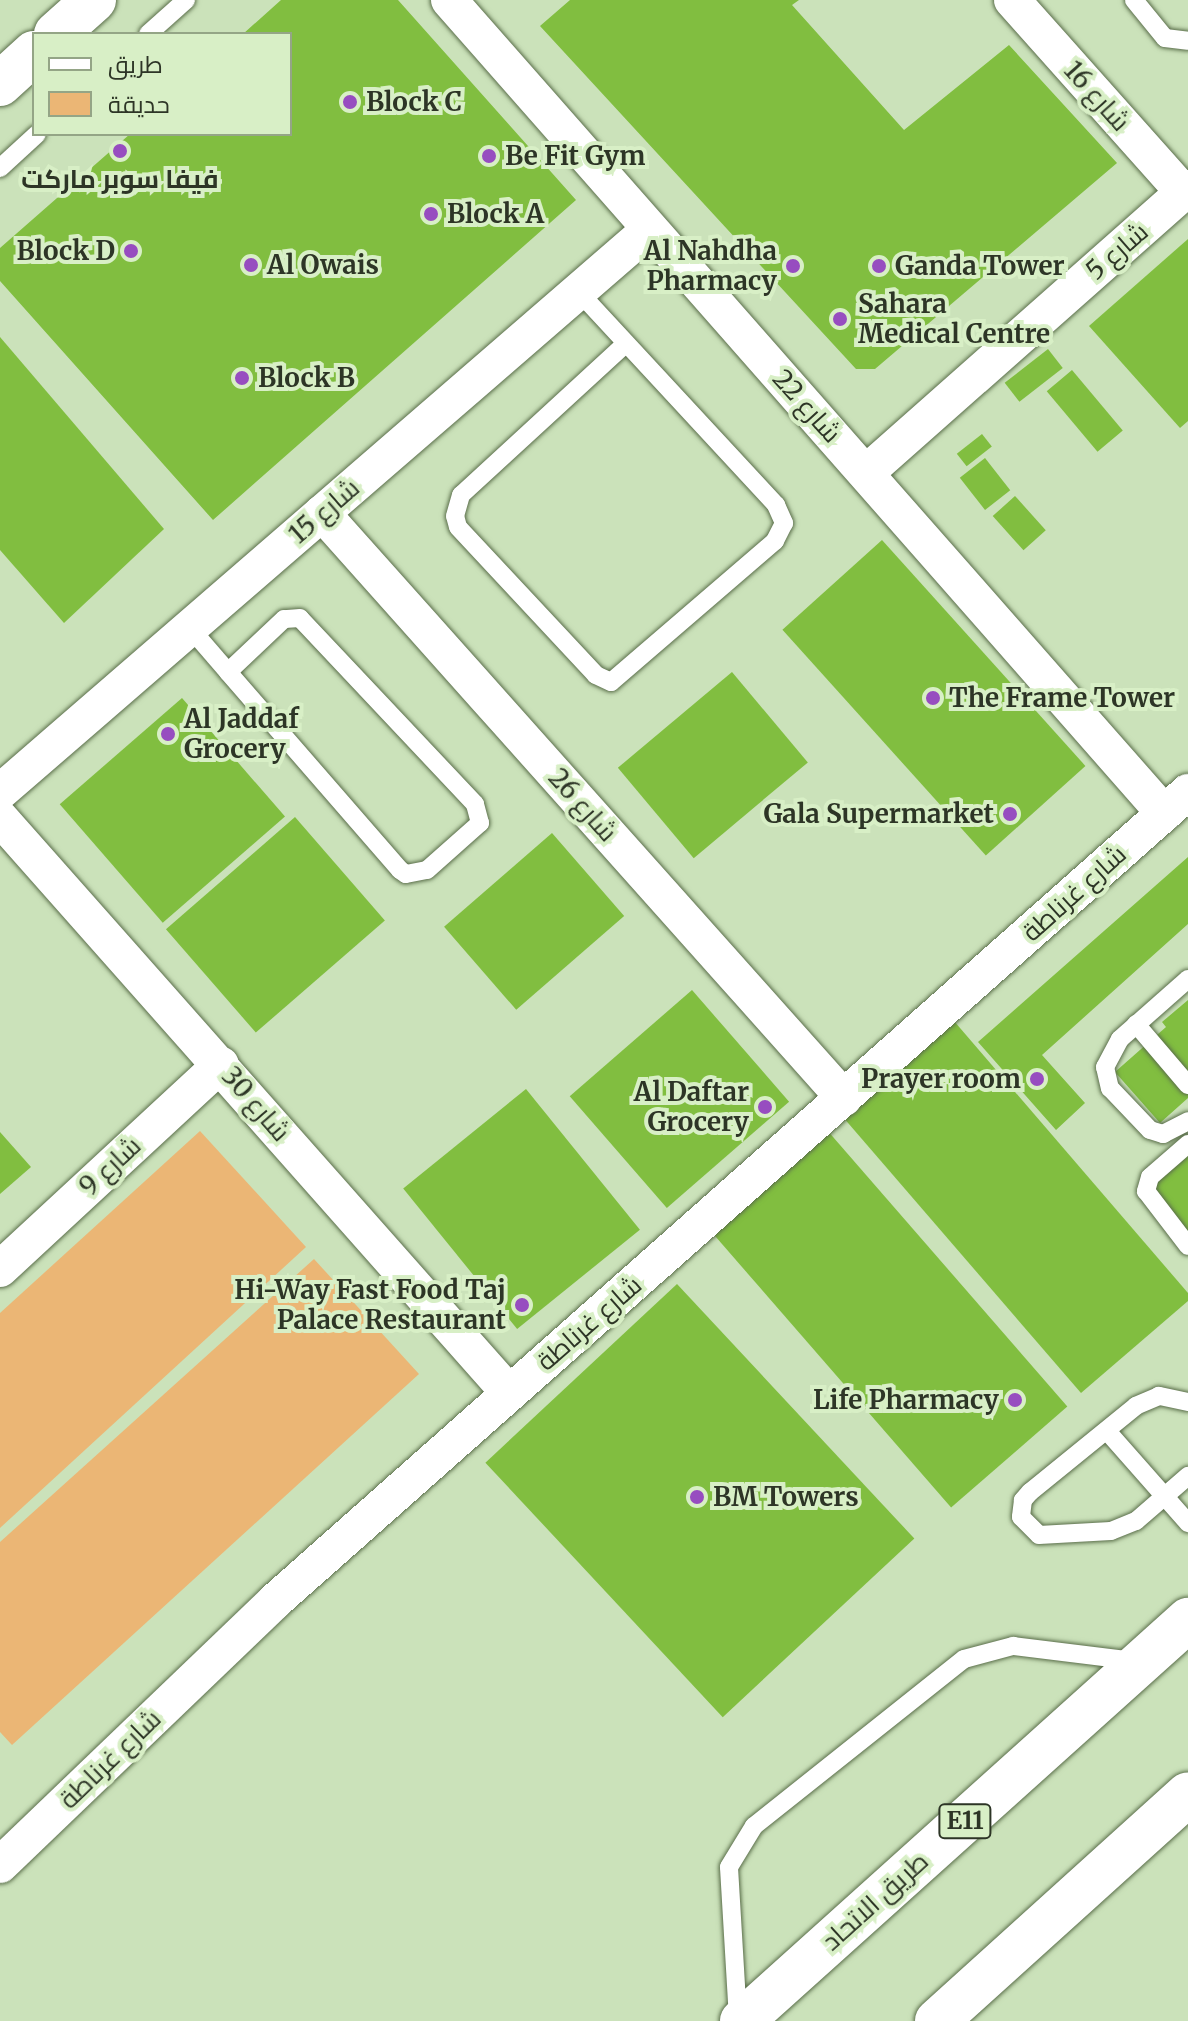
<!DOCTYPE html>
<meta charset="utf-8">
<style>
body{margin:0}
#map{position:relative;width:1188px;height:2021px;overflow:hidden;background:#cbe2ba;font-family:Merriweather,Cairo,serif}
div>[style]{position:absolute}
.green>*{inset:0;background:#ebb675}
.building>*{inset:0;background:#81be40;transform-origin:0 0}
.roads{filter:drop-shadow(0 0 2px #5a6e4a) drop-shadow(0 0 2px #5a6e4a)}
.lane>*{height:18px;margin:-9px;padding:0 9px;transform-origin:9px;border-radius:9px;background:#fff}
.street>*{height:36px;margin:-18px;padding:0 18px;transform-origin:18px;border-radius:18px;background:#fff}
.secondary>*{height:44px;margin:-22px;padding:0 22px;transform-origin:22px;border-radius:22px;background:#fff}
.highway>*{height:44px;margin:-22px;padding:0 22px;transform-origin:22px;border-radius:22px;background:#fff}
.dots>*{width:22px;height:22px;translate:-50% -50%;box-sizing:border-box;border:4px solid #d8efc6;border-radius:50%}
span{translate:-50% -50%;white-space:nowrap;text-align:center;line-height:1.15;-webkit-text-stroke:8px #d8efc6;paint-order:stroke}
.shield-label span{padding:2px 6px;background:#d8efc6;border:2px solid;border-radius:6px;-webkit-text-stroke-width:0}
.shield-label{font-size:24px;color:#2d3526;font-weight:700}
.street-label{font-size:26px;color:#2d3526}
.poi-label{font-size:26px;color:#2d3526;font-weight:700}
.left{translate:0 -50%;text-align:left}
.right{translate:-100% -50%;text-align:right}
.legend{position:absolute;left:32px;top:32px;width:260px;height:104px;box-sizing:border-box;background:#d8efc6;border:2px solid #94a586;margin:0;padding:10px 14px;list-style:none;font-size:24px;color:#2d3526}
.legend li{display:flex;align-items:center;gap:16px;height:40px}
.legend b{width:40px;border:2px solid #94a586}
</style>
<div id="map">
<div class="green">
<div style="clip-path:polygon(200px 1131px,306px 1247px,0 1528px,0 1313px)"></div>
<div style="clip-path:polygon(314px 1259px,419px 1374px,12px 1745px,0 1732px,0 1542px)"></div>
</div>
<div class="building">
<div style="clip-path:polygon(281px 0,398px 0,576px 200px,213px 520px,0 281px,0 248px,130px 134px,290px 134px,290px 34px,243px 34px)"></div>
<div style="clip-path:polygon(570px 0,799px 0,792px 5px,904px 130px,1009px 45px,1117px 163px,875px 369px,856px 369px,540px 26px)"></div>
<div style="clip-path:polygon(1188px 239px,1188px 421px,1180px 428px,1089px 326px)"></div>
<div style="clip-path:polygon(0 337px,164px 529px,64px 623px,0 550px)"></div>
<div style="left:1048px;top:349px;width:24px;height:55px;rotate:52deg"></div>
<div style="left:1072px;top:370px;width:79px;height:33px;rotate:50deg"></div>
<div style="left:982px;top:434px;width:16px;height:32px;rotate:52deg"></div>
<div style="left:985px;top:458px;width:41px;height:32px;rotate:52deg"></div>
<div style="left:1015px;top:496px;width:46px;height:30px;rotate:48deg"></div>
<div style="left:882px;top:540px;width:304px;height:134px;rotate:48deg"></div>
<div style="left:732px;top:672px;width:118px;height:149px;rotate:50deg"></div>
<div style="left:182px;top:698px;width:157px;height:162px;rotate:49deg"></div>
<div style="left:295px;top:817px;width:137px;height:171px;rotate:49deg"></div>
<div style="left:552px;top:833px;width:110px;height:143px;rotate:49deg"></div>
<div style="clip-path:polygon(1188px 857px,1188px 924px,1042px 1055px,1085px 1103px,1056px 1130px,978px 1042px)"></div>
<div style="left:692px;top:990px;width:148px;height:162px;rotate:49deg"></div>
<div style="clip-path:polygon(1188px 1000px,1188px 1098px,1160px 1123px,1115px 1072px,1166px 1027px,1162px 1022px)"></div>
<div style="clip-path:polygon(948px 1014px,1188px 1293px,1188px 1301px,1081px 1393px,836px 1109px)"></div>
<div style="left:526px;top:1089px;width:181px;height:158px;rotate:51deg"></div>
<div style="left:820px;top:1122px;width:377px;height:154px;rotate:49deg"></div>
<div style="clip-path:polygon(0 1132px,31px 1167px,0 1194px)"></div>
<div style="clip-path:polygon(1188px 1156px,1188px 1233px,1151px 1188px)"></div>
<div style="left:677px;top:1284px;width:348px;height:262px;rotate:47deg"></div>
</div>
<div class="roads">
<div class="lane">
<div style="left:1134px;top:0;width:49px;rotate:50.8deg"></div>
<div style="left:1165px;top:38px;width:23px;rotate:7deg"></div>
<div style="left:148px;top:34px;width:51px;rotate:-41.8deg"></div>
<div style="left:0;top:168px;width:50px;rotate:-42.6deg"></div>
<div style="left:578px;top:291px;width:292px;rotate:47.2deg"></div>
<div style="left:776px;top:505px;width:20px;rotate:66deg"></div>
<div style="left:784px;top:523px;width:20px;rotate:117deg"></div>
<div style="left:775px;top:541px;width:216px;rotate:139.3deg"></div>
<div style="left:611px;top:682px;width:17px;rotate:-155deg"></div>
<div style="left:596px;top:675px;width:202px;rotate:-133deg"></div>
<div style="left:458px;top:527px;width:11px;rotate:-105deg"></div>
<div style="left:455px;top:516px;width:22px;rotate:-74deg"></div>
<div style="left:461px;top:495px;width:223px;rotate:-42.6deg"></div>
<div style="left:190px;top:628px;width:58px;rotate:49.2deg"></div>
<div style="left:228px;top:672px;width:262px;rotate:49deg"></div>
<div style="left:400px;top:870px;width:7px;rotate:34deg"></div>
<div style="left:406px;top:874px;width:21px;rotate:-11deg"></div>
<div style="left:427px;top:870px;width:71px;rotate:-41.6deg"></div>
<div style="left:480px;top:823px;width:20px;rotate:-105deg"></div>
<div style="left:475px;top:804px;width:255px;rotate:-133.3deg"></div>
<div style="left:300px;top:618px;width:16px;rotate:176deg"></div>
<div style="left:284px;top:619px;width:77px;rotate:136.6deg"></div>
<div style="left:1188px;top:979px;width:91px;rotate:138.6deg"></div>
<div style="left:1120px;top:1039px;width:32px;rotate:118deg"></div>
<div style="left:1105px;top:1067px;width:22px;rotate:77deg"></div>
<div style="left:1110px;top:1088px;width:58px;rotate:46.4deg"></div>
<div style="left:1150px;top:1130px;width:14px;rotate:17deg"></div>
<div style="left:1163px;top:1134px;width:28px;rotate:-27deg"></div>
<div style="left:1136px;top:1024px;width:80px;rotate:49.6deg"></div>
<div style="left:1188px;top:1144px;width:50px;rotate:139deg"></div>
<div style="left:1150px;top:1177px;width:15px;rotate:106deg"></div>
<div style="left:1146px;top:1191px;width:69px;rotate:52.6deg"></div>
<div style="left:1188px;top:1402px;width:30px;rotate:-168deg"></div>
<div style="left:1159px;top:1396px;width:25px;rotate:157deg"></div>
<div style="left:1136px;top:1406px;width:136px;rotate:140.9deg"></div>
<div style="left:1030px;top:1492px;width:11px;rotate:131deg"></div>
<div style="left:1023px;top:1500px;width:17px;rotate:97deg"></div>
<div style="left:1021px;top:1517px;width:25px;rotate:45deg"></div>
<div style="left:1039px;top:1535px;width:72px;rotate:-3.2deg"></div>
<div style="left:1111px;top:1531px;width:27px;rotate:-22deg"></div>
<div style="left:1136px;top:1521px;width:69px;rotate:-40.9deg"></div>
<div style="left:1107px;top:1431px;width:123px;rotate:48.6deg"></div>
<div style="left:738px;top:2019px;width:152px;rotate:-93.4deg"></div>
<div style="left:729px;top:1867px;width:48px;rotate:-58.6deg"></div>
<div style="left:754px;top:1826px;width:268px;rotate:-38.5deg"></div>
<div style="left:964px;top:1659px;width:51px;rotate:-14.9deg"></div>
<div style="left:1013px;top:1646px;width:123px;rotate:7deg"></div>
</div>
<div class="street">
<div style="left:449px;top:0;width:1083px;rotate:48.67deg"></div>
<div style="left:1012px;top:0;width:257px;rotate:48.3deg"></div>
<div style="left:866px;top:473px;width:430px;rotate:-41.5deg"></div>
<div style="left:322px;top:513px;width:784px;rotate:48.26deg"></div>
<div style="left:0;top:792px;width:859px;rotate:-40.89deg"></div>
<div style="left:0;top:818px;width:768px;rotate:48.48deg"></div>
<div style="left:0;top:1269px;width:301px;rotate:-42.8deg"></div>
<div style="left:0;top:1865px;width:381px;rotate:-43.8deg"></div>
<div style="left:275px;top:1601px;width:1220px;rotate:-41.54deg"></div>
</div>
<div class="secondary">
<div style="left:56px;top:34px;width:51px;rotate:-41.8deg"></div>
<div style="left:0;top:84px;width:46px;rotate:-42.4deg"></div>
</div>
<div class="highway">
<div style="left:742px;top:2021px;width:600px;rotate:-41.96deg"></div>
<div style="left:937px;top:2021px;width:338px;rotate:-42.1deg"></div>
</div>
</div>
<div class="dots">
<div style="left:350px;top:102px;background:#974dc0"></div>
<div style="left:120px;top:151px;background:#974dc0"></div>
<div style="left:489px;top:156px;background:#974dc0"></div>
<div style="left:431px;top:214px;background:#974dc0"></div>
<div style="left:131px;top:251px;background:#974dc0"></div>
<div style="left:251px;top:265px;background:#974dc0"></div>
<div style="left:793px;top:266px;background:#974dc0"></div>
<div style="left:879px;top:266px;background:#974dc0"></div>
<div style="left:840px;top:319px;background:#974dc0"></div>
<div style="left:242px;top:378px;background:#974dc0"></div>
<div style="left:933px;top:698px;background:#974dc0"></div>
<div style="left:168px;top:734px;background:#974dc0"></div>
<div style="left:1010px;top:814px;background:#974dc0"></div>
<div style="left:1037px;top:1079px;background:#974dc0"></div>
<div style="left:765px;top:1107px;background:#974dc0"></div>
<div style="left:522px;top:1305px;background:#974dc0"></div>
<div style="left:1015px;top:1400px;background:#974dc0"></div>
<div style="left:697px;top:1497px;background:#974dc0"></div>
</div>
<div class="shield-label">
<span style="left:965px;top:1821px">E11</span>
</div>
<div class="street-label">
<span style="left:1097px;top:96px;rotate:48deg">شارع 16</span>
<span style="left:1117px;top:251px;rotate:-41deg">شارع 5</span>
<span style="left:807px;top:406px;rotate:48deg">شارع 22</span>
<span style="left:324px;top:511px;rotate:-41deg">شارع 15</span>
<span style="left:583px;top:805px;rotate:48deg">شارع 26</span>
<span style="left:1074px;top:893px;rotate:-42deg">شارع غرناطة</span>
<span style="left:256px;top:1104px;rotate:49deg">شارع 30</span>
<span style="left:110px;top:1166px;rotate:-43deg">شارع 9</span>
<span style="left:589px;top:1323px;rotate:-41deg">شارع غرناطة</span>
<span style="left:110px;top:1759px;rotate:-44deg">شارع غرناطة</span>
<span style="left:875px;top:1901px;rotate:-42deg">طريق الاتحاد</span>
</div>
<div class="poi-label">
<span class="left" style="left:366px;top:102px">Block C</span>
<span class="left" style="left:505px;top:156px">Be Fit Gym</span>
<span style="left:120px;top:179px">فيفا سوبر ماركت</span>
<span class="left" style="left:447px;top:214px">Block A</span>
<span class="right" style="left:115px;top:251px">Block D</span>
<span class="right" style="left:777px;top:266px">Al Nahdha<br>Pharmacy</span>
<span class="left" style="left:267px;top:265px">Al Owais</span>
<span class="left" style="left:895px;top:266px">Ganda Tower</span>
<span class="left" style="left:858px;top:319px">Sahara<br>Medical Centre</span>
<span class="left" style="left:258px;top:378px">Block B</span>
<span class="left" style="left:949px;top:698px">The Frame Tower</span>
<span class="left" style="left:184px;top:734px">Al Jaddaf<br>Grocery</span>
<span class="right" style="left:994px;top:814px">Gala Supermarket</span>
<span class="right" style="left:1021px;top:1079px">Prayer room</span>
<span class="right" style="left:749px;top:1107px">Al Daftar<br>Grocery</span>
<span class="right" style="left:506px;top:1305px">Hi-Way Fast Food Taj<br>Palace Restaurant</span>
<span class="right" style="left:999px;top:1400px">Life Pharmacy</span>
<span class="left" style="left:713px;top:1497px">BM Towers</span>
</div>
<ul class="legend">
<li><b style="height:10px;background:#fff"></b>طريق</li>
<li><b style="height:22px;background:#ebb675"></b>حديقة</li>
</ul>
</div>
